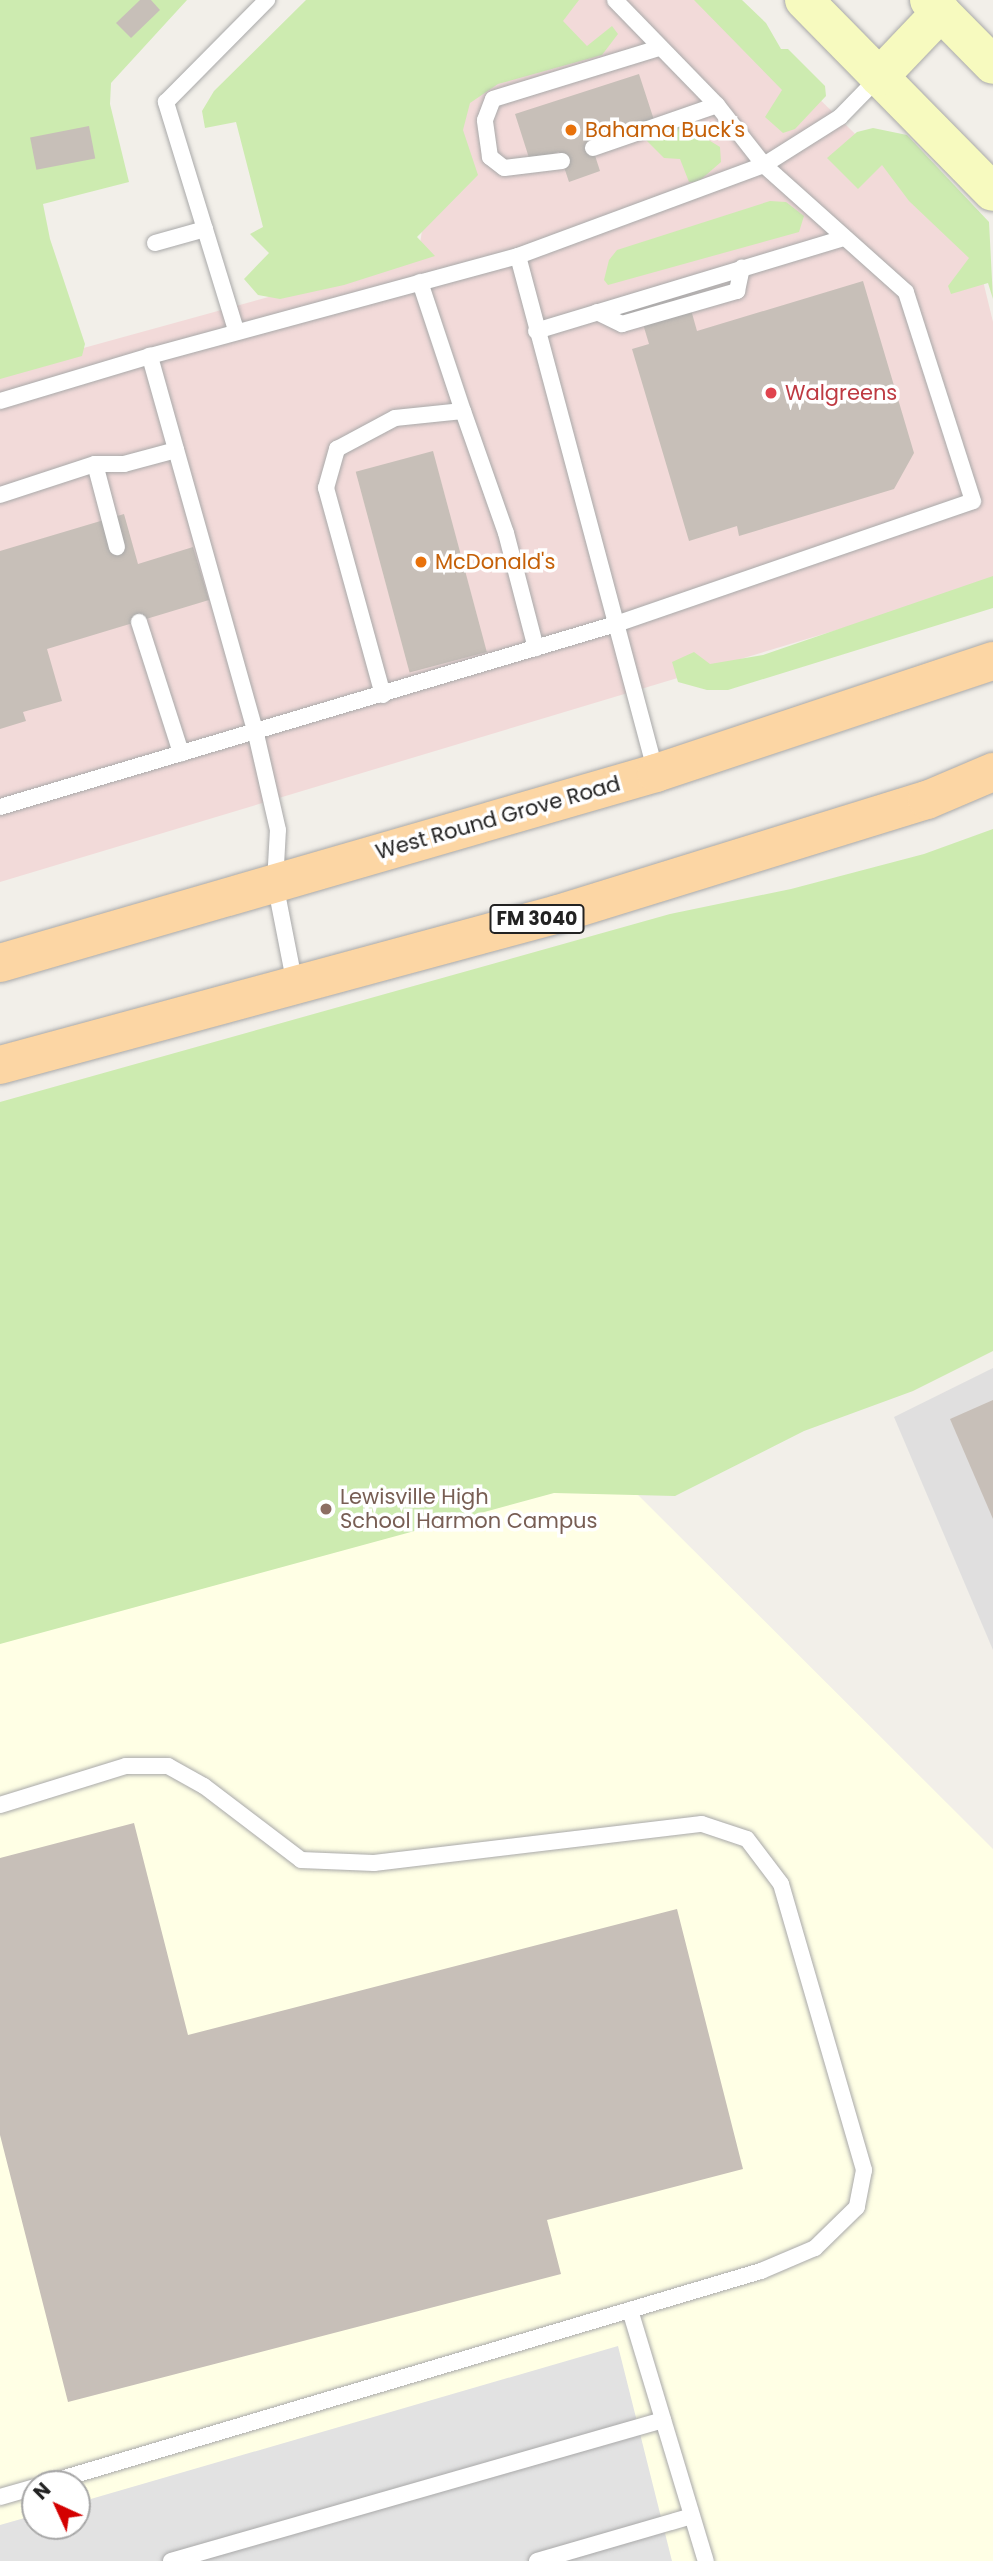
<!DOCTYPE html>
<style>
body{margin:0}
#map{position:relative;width:993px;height:2561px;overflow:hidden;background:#f2efe9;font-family:Poppins,sans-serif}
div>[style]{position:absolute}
.residential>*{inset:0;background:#e0dfdf}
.commercial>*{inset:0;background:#f2dad9}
.education>*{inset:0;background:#ffffe5}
.grass>*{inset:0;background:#cdebb0}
.parking>*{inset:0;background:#e2e2e2}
.building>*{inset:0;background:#c7bfb8;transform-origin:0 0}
.roads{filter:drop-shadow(0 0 2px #a9a9a9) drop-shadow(0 0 2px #a9a9a9)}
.service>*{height:16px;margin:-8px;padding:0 8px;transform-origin:8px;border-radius:8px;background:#fff}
.secondary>*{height:38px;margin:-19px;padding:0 19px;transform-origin:19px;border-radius:19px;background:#f7fabf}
.primary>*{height:38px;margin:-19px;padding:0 19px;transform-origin:19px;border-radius:19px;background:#fcd6a4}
.dots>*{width:19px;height:19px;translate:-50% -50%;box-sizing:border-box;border:4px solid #fff;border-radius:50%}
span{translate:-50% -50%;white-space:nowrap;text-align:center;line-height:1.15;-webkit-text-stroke:7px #fff;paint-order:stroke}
.shield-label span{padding:2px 5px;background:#fff;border:2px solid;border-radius:5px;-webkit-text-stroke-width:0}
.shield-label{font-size:19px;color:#222;font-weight:700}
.food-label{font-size:21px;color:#c56008}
.left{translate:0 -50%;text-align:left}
.health-label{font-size:21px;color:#be3a42}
.street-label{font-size:21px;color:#222}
.education-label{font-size:21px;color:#785e54}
.north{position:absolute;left:21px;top:2470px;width:70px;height:70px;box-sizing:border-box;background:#fff;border:2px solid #a7a7a7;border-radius:50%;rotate:315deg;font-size:19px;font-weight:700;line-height:28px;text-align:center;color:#222}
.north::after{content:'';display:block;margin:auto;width:24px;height:32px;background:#d40000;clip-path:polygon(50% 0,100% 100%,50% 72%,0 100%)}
</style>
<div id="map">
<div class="residential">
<div style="clip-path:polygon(993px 1368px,993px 1650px,894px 1417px)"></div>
</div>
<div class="commercial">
<div style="clip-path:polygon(543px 0,718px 0,976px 252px,993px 322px,993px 583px,0 882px,0 371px,418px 256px,445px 85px)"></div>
</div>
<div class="education">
<div style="clip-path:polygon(evenodd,244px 1102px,993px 1849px,993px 2561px,0 2561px,0 1170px,244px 1102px,35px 2484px,77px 2484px,77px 2526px,35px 2526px,35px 2484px)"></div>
</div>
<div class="grass">
<div style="clip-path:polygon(0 0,187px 0,111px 83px,110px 104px,129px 182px,43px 204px,50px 239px,85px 344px,82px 356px,0 379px)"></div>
<div style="clip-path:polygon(306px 0,579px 0,563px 21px,587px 46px,612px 26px,618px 34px,602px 55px,498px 84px,470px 103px,463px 130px,478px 175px,417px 237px,435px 256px,344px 285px,280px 299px,258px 295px,244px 279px,269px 253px,250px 234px,263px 227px,236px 122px,205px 128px,202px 111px,214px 91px)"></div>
<div style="clip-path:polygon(694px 0,742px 0,766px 23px,781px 49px,788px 49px,825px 86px,826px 96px,795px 129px,783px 133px,765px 117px,782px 90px)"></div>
<div style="clip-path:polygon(671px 117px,720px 147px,721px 162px,698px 182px,689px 182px,680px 159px,664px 158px,642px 136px)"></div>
<div style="clip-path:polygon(873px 128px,907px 135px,989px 222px,993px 299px,988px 283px,951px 294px,948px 286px,969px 258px,909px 201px,882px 165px,858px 189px,827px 158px,857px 132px)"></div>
<div style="clip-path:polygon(770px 201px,786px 202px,804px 216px,799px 232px,608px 285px,604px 280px,609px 260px,617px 250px)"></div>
<div style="clip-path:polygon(993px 576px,993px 608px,728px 690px,707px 690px,678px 682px,672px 662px,694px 652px,710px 664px,763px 655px)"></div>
<div style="clip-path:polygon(993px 829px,993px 1351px,913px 1391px,804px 1431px,675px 1496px,554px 1493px,0 1644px,0 1102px,670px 914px,791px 889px,924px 854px)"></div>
</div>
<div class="parking">
<div style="clip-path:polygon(618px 2346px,672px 2561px,0 2561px,0 2525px,35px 2515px,35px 2526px,77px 2526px,77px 2503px)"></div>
</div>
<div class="building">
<div style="clip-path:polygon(140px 0,151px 0,160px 10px,131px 38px,116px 23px)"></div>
<div style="clip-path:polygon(639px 74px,654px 120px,590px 140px,600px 171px,569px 182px,559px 152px,530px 161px,515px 114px)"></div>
<div style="left:89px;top:126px;width:33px;height:60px;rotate:79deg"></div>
<div style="clip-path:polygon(863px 281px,914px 453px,894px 489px,739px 536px,737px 526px,689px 541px,632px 349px,649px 344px,640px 314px,688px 299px,697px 331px)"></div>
<div style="left:433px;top:451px;width:208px;height:80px;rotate:75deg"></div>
<div style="clip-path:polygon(124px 514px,138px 564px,193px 547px,209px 600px,47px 649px,62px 701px,23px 712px,26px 721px,0 729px,0 551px)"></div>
<div style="clip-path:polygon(993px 1400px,993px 1519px,950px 1419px)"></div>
<div style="clip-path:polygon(134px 1823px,188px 2035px,677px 1909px,743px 2169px,547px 2220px,561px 2274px,68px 2402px,0 2135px,0 1858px)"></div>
</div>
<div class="roads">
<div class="service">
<div style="left:593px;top:148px;width:131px;rotate:-19.1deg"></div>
<div style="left:562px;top:161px;width:58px;rotate:173.1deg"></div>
<div style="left:504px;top:168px;width:18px;rotate:-142deg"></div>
<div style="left:490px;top:157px;width:37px;rotate:-98deg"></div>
<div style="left:485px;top:120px;width:22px;rotate:-69deg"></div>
<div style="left:493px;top:99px;width:174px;rotate:-17.1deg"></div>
<div style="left:155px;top:243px;width:52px;rotate:-15.6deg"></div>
<div style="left:420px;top:282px;width:136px;rotate:71.6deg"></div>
<div style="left:597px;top:312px;width:28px;rotate:26deg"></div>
<div style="left:622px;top:324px;width:120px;rotate:-16deg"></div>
<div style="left:737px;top:291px;width:24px;rotate:-78deg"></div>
<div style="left:236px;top:330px;width:239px;rotate:-107.1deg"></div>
<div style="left:166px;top:102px;width:144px;rotate:-45.3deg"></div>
<div style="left:536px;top:331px;width:322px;rotate:-16.8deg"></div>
<div style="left:0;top:401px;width:157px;rotate:-16.7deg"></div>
<div style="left:95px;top:464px;width:86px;rotate:75.2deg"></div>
<div style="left:0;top:495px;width:100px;rotate:-18.1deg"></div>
<div style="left:95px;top:464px;width:29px"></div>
<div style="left:124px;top:464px;width:54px;rotate:-15.1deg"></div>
<div style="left:139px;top:622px;width:138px;rotate:72.2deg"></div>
<div style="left:383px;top:695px;width:215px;rotate:-105.4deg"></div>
<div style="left:326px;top:488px;width:41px;rotate:-74.2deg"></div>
<div style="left:337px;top:449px;width:66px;rotate:-28.1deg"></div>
<div style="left:395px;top:418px;width:68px;rotate:-5.9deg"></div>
<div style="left:463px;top:411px;width:129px;rotate:70.6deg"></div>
<div style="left:506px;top:533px;width:119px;rotate:75.4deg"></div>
<div style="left:656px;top:773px;width:535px;rotate:-104.95deg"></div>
<div style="left:518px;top:256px;width:262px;rotate:-20.3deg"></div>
<div style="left:764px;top:165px;width:90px;rotate:-32.3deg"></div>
<div style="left:840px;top:117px;width:56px;rotate:-45.7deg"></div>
<div style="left:0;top:807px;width:646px;rotate:-16.55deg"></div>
<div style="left:619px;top:623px;width:374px;rotate:-19deg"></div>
<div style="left:973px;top:501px;width:219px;rotate:-107.8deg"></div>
<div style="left:906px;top:292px;width:191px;rotate:-138.2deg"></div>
<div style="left:764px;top:165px;width:76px;rotate:-128.1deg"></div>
<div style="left:717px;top:105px;width:146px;rotate:-134.2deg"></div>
<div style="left:295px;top:985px;width:104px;rotate:-101.1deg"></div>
<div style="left:275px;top:883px;width:53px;rotate:-86.8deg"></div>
<div style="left:278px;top:830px;width:98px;rotate:-102.9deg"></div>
<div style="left:256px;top:734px;width:393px;rotate:-105.7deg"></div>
<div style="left:150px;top:356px;width:381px;rotate:-15.2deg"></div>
<div style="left:0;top:1805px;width:132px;rotate:-17.2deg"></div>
<div style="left:126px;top:1766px;width:42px"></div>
<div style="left:168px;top:1766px;width:41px;rotate:29.1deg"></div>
<div style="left:204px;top:1786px;width:122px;rotate:37.3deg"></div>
<div style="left:301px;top:1860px;width:73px;rotate:2.4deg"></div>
<div style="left:374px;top:1863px;width:330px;rotate:-6.8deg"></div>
<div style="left:702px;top:1824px;width:47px;rotate:18.4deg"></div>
<div style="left:747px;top:1839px;width:56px;rotate:52.9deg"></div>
<div style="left:781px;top:1884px;width:298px;rotate:73.8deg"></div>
<div style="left:864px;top:2170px;width:38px;rotate:101deg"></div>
<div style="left:857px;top:2207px;width:59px;rotate:135.7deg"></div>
<div style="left:815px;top:2248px;width:59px;rotate:156.9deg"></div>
<div style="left:761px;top:2271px;width:748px;rotate:163.45deg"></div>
<div style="left:630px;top:2310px;width:262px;rotate:73.2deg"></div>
<div style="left:0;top:2497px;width:36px;rotate:-16deg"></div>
<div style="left:171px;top:2561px;width:512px;rotate:-15.99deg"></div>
<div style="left:537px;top:2561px;width:161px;rotate:-16.2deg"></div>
</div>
<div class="secondary">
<div style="left:804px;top:0;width:269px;rotate:45.5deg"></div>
<div style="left:929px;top:0;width:91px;rotate:45.4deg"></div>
<div style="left:879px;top:77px;width:90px;rotate:-46.4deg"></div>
</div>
<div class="primary">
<div style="left:0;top:963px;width:683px;rotate:-16.15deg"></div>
<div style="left:656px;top:773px;width:355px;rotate:-18.4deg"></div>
<div style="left:0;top:1065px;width:578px;rotate:-15.14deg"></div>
<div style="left:558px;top:914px;width:386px;rotate:-17.2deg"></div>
<div style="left:927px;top:800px;width:72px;rotate:-23deg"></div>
</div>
</div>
<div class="dots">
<div style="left:571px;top:130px;background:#e8710a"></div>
<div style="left:771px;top:393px;background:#e0444e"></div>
<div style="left:421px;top:562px;background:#e8710a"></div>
<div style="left:326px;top:1509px;background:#8d6e63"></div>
</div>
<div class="shield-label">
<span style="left:537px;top:919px">FM 3040</span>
</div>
<div class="food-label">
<span class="left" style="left:585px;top:130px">Bahama Buck's</span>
<span class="left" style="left:435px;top:562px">McDonald's</span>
</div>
<div class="health-label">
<span class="left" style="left:785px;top:393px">Walgreens</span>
</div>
<div class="street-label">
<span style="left:498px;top:818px;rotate:-16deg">West Round Grove Road</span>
</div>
<div class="education-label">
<span class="left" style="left:340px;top:1509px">Lewisville High<br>School Harmon Campus</span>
</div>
<div class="north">N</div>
</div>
